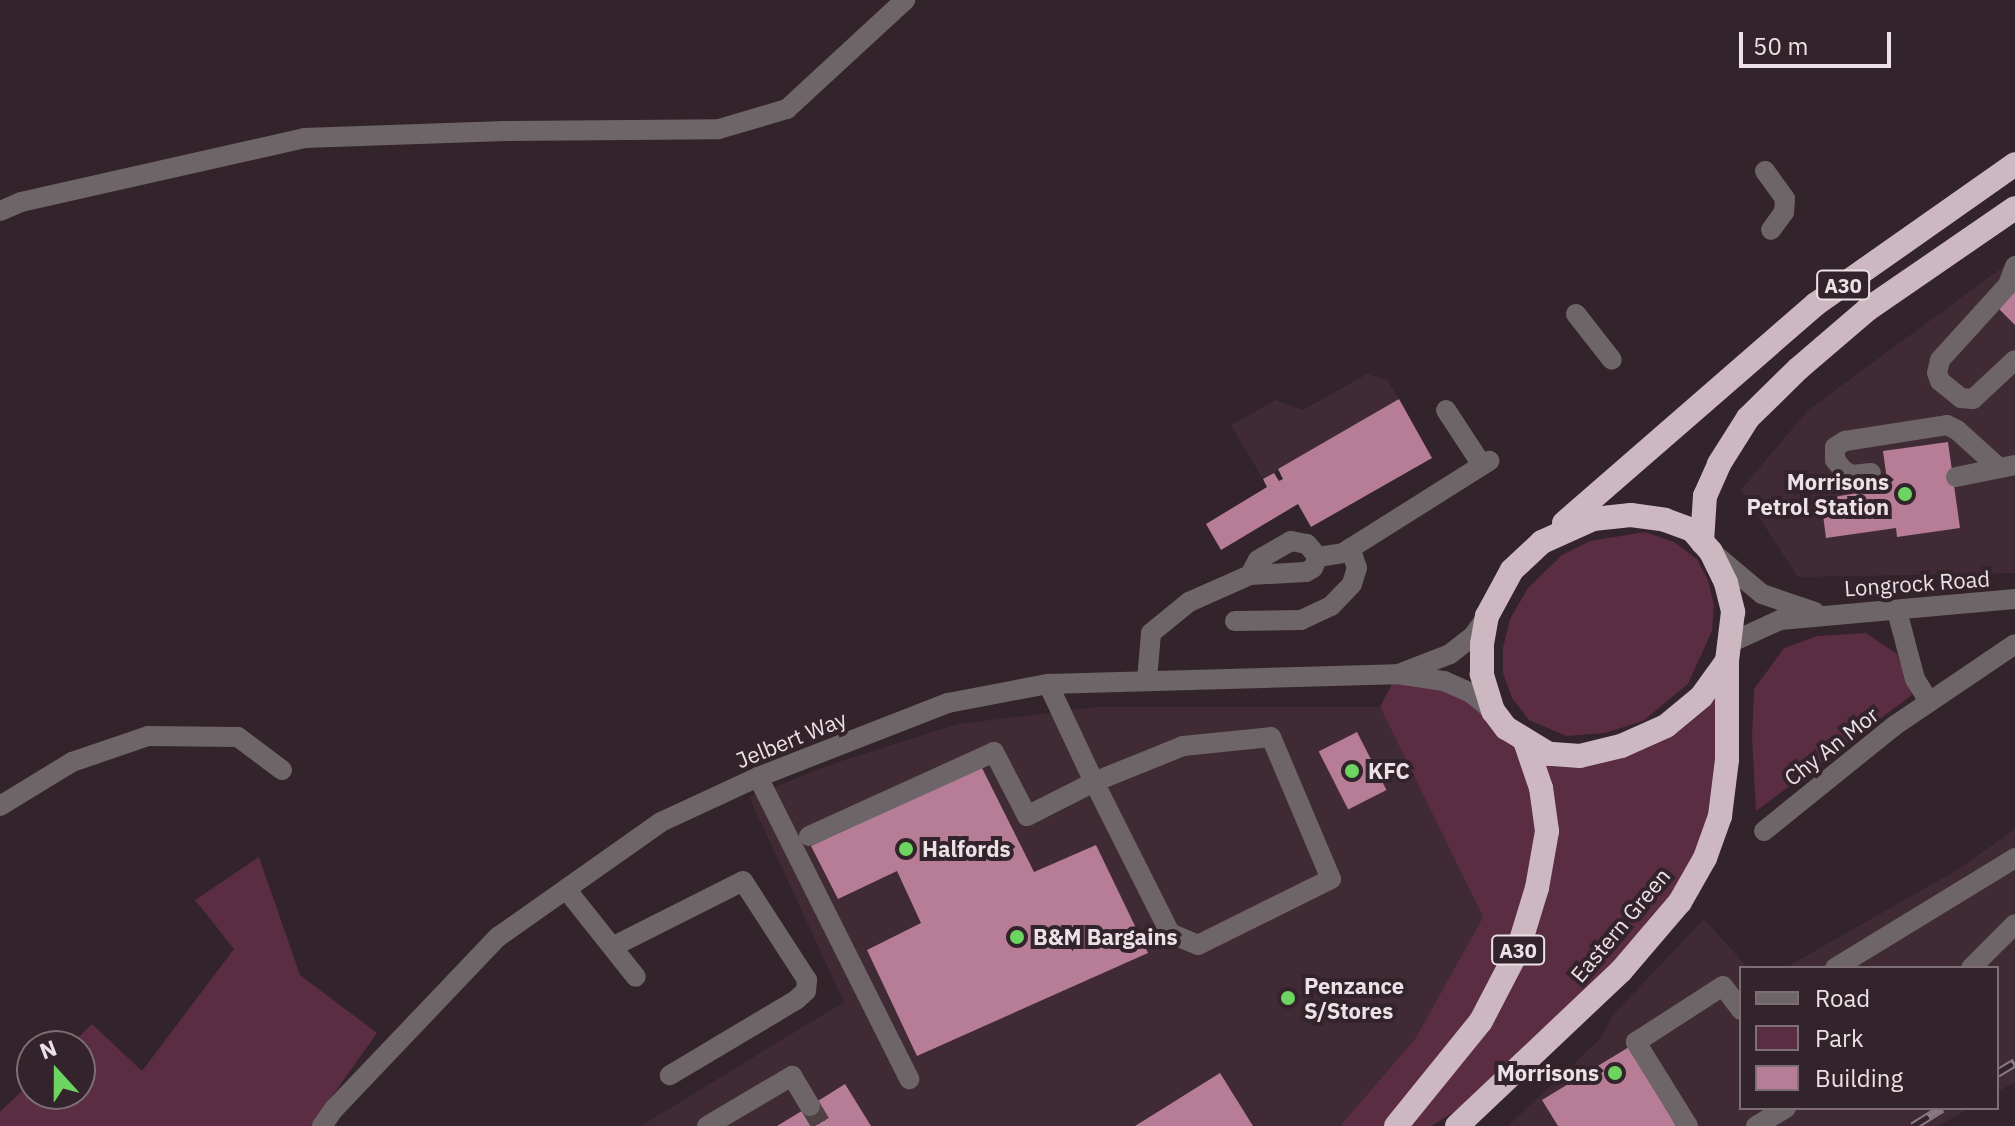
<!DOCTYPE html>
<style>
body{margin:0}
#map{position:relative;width:2015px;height:1126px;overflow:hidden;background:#33232a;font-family:"IBM Plex Sans",sans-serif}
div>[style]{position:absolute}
.built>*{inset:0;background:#402b35}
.green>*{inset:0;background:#5a2d42}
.building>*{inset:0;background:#b77d97;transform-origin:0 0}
.minor-tunnel>*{height:20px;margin-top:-10px;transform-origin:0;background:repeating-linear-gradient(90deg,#4f4046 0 20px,transparent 0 30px)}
.minor>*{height:20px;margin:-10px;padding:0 10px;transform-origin:10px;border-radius:10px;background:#6d6568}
.highway>*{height:24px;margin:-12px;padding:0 12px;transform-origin:12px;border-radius:12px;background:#cdb8c1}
.rail>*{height:9px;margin-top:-4.5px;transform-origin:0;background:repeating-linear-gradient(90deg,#33232a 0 18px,#887a80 0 36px);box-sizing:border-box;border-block:2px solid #887a80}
.dots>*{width:22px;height:22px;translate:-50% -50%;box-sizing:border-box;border:4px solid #33232a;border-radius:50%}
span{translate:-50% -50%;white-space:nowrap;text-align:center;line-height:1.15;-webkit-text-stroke:8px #33232a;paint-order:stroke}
.shield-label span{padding:2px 6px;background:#33232a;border:2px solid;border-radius:6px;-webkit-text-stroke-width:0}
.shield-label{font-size:20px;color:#ece1e6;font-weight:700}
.poi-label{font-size:22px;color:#ece1e6;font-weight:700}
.right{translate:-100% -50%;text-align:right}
.left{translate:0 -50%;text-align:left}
.street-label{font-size:22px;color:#ece1e6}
.legend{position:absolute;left:1739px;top:966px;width:260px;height:144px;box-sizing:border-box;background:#33232a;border:2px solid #7d6f75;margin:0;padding:10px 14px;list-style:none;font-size:24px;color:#ece1e6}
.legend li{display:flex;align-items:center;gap:16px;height:40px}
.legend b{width:40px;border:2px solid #7d6f75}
.north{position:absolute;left:16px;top:1030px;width:80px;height:80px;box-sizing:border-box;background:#33232a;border:2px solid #7d6f75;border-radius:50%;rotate:339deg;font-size:22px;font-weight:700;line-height:32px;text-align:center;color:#ece1e6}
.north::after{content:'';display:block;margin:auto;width:28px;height:36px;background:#6dd361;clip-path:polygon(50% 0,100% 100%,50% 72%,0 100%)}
.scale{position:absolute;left:1739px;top:32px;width:152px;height:36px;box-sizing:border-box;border:4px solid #ece1e6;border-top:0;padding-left:10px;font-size:24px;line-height:28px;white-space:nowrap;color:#ece1e6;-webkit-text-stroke:6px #33232a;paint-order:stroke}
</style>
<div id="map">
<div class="built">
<div style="clip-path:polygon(2015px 258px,2015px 573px,1798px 577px,1741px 490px,1807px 411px)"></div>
<div style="clip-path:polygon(1367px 374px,1387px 380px,1399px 399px,1263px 479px,1231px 425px,1276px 400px,1303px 410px)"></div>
<div style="clip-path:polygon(1097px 707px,1380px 707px,1483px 917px,1415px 1039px,1340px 1126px,641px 1126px,844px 1002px,749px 797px,838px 762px,958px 724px)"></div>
<div style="clip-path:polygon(2015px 829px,2015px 1082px,1997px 1092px,1997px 968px,1785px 968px,1957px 870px)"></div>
<div style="clip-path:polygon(1704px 919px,1748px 968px,1741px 968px,1741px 1108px,1969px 1108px,1939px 1126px,1508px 1126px,1601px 1038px,1613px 1015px)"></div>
</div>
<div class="green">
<div style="clip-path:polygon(1645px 532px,1674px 542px,1697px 559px,1708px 580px,1714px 605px,1712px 631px,1688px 684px,1643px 721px,1605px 733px,1566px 736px,1529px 720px,1512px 698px,1503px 673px,1503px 648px,1510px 619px,1528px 588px,1562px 555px,1590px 541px)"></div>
<div style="clip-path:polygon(1866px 633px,1897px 654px,1912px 695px,1756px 811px,1752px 736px,1754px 689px,1784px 648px,1817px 636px)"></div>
<div style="clip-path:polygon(1397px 674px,1444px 681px,1525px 741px,1621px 746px,1713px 683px,1727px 759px,1702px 863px,1511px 1078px,1431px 1126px,1340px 1126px,1415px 1039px,1483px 917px,1380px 707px)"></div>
<div style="clip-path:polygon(259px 857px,300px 975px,377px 1033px,311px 1126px,0 1126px,0 1112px,32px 1081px,32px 1094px,80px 1094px,80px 1046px,69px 1046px,92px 1024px,142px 1071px,234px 949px,195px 900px)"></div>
</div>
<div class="building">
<div style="clip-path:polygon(2015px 290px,2015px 325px,1997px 307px)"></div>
<div style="clip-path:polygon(1399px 399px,1432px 458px,1311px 527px,1298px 504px,1221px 550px,1206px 524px,1267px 487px,1263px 479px,1274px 473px,1279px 481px,1283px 479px,1278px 469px)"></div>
<div style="clip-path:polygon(1948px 442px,1960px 528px,1897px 537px,1896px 528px,1826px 538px,1821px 499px,1888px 488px,1883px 451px)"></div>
<div style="left:1357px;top:732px;width:65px;height:43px;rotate:63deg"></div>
<div style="clip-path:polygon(981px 766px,1034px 872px,1096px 845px,1148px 953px,917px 1056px,867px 950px,921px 923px,897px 871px,838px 899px,811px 846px)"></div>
<div style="clip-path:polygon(1629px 1047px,1676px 1126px,1558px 1126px,1542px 1100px)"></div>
<div style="clip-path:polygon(1220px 1073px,1253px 1126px,1135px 1126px)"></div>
<div style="clip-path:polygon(845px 1084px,871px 1126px,777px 1126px,810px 1106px)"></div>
</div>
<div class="minor-tunnel">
<div style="left:810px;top:1106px;width:23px;rotate:59deg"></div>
</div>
<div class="minor">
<div style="left:1765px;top:171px;width:34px;rotate:54deg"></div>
<div style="left:1785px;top:199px;width:13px;rotate:94deg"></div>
<div style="left:1784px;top:212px;width:22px;rotate:126deg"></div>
<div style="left:0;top:211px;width:23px;rotate:-23deg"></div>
<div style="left:21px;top:202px;width:290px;rotate:-12.7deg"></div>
<div style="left:304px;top:138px;width:201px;rotate:-2deg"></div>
<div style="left:505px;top:131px;width:214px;rotate:-0.5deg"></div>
<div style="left:719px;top:129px;width:71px;rotate:-16.4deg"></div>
<div style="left:787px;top:109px;width:161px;rotate:-42.7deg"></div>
<div style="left:2015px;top:266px;width:20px;rotate:110deg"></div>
<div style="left:2008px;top:285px;width:101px;rotate:132.2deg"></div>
<div style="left:1940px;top:360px;width:13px;rotate:103deg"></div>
<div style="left:1937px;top:373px;width:9px;rotate:69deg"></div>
<div style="left:1940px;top:381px;width:27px;rotate:39deg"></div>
<div style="left:1961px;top:398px;width:12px;rotate:5deg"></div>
<div style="left:1973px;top:399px;width:57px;rotate:-42.9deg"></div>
<div style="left:1576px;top:314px;width:58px;rotate:52deg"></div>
<div style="left:1446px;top:410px;width:66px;rotate:56.8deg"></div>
<div style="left:1871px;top:473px;width:19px;rotate:174deg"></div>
<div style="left:1852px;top:475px;width:9px;rotate:-153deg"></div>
<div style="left:1844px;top:471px;width:14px;rotate:-129deg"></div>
<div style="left:1835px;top:460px;width:13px;rotate:-90deg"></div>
<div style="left:1835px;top:447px;width:12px;rotate:-31deg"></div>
<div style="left:1845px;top:441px;width:103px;rotate:-8.9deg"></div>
<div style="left:1947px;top:425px;width:11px;rotate:27deg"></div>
<div style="left:1957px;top:430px;width:57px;rotate:42.1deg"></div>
<div style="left:1956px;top:477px;width:60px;rotate:-11.5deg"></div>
<div style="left:1713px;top:553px;width:64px;rotate:39.9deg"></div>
<div style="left:1762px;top:594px;width:56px;rotate:18.8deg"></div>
<div style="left:1318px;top:557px;width:25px;rotate:-9deg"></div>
<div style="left:1343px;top:553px;width:173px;rotate:-32.2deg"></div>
<div style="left:1250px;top:575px;width:17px;rotate:-62deg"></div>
<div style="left:1258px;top:560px;width:38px;rotate:-30deg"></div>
<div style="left:1291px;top:541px;width:16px;rotate:11deg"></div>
<div style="left:1307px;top:544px;width:17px;rotate:50deg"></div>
<div style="left:1897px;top:611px;width:70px;rotate:75.2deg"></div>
<div style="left:1915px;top:679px;width:26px;rotate:58deg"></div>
<div style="left:1235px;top:621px;width:66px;rotate:-0.9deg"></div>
<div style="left:1301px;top:620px;width:33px;rotate:-25deg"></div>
<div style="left:1331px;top:606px;width:30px;rotate:-46deg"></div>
<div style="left:1352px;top:584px;width:17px;rotate:-73deg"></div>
<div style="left:1357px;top:568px;width:21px;rotate:-109deg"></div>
<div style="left:1732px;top:642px;width:53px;rotate:-24.6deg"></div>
<div style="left:1780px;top:620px;width:236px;rotate:-5.1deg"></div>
<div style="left:1401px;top:673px;width:53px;rotate:-21.2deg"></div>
<div style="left:1450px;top:654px;width:29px;rotate:-38deg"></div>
<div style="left:1473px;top:636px;width:22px;rotate:-54deg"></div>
<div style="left:1147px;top:680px;width:47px;rotate:-85.1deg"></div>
<div style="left:1151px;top:633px;width:49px;rotate:-39.2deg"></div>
<div style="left:1189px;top:602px;width:67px;rotate:-23.9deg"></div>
<div style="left:1250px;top:575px;width:56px;rotate:-3.1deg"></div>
<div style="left:1306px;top:572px;width:8px;rotate:-30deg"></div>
<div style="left:1313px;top:568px;width:12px;rotate:-66deg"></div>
<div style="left:1271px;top:737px;width:154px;rotate:67.1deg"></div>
<div style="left:1331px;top:879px;width:148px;rotate:153.6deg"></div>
<div style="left:1198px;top:945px;width:30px;rotate:-157deg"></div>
<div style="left:1170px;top:933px;width:169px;rotate:-116.7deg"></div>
<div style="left:1094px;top:782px;width:96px;rotate:-22deg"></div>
<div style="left:1183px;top:746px;width:88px;rotate:-5.8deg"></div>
<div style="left:758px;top:777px;width:338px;rotate:63.4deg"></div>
<div style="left:0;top:806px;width:84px;rotate:-31.4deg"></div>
<div style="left:72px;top:762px;width:80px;rotate:-18.9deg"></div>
<div style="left:148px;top:736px;width:90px;rotate:0.6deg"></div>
<div style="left:238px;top:737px;width:55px;rotate:36.9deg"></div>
<div style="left:1764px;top:831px;width:167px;rotate:-38.9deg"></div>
<div style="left:1894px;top:726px;width:146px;rotate:-34.1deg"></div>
<div style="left:809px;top:836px;width:203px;rotate:-24.4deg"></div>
<div style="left:994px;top:752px;width:72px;rotate:62.7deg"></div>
<div style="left:1027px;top:816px;width:75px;rotate:-26.9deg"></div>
<div style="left:1094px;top:782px;width:108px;rotate:-115.1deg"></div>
<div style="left:566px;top:889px;width:112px;rotate:51.5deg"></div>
<div style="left:614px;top:946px;width:144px;rotate:-26.7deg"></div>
<div style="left:743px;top:881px;width:118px;rotate:57.1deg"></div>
<div style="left:807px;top:980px;width:11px;rotate:95deg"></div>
<div style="left:806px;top:991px;width:13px;rotate:138deg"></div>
<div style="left:796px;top:1000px;width:147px;rotate:149.2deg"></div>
<div style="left:1835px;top:968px;width:211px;rotate:-31.4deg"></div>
<div style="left:1971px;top:968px;width:62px;rotate:-45deg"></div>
<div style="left:322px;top:1126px;width:21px;rotate:-55deg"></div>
<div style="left:334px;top:1109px;width:238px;rotate:-46.4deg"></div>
<div style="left:498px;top:937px;width:199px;rotate:-35.2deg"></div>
<div style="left:661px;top:822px;width:107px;rotate:-24.9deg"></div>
<div style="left:758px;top:777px;width:204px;rotate:-21.3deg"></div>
<div style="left:948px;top:703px;width:102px;rotate:-10.8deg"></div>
<div style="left:1048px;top:684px;width:349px;rotate:-1.6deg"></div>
<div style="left:1397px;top:674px;width:48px;rotate:8.5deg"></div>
<div style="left:1444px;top:681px;width:30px;rotate:24deg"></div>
<div style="left:1471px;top:693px;width:28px;rotate:39deg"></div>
<div style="left:707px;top:1126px;width:99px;rotate:-30.5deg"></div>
<div style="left:792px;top:1076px;width:35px;rotate:59deg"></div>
<div style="left:1688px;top:1126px;width:99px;rotate:-121.8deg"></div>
<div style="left:1636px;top:1042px;width:103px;rotate:-32.8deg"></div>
<div style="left:1723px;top:986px;width:30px;rotate:53deg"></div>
<div style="left:1756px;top:1126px;width:35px;rotate:-31deg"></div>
</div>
<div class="highway">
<div style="left:1631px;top:515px;width:34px;rotate:8deg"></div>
<div style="left:1665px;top:520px;width:29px;rotate:20deg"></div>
<div style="left:1692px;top:530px;width:29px;rotate:49deg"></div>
<div style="left:1711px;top:552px;width:34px;rotate:64deg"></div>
<div style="left:1726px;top:583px;width:30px;rotate:76deg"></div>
<div style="left:1733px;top:612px;width:49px;rotate:97deg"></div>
<div style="left:1727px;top:661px;width:44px;rotate:125.8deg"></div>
<div style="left:1701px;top:697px;width:45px;rotate:140.4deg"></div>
<div style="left:1666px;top:726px;width:49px;rotate:156deg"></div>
<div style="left:1621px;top:746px;width:42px;rotate:166.3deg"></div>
<div style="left:1580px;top:756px;width:31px;rotate:-176deg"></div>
<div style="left:1549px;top:754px;width:50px;rotate:-148.8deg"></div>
<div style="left:1506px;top:728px;width:21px;rotate:-127deg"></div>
<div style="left:1493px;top:711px;width:39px;rotate:-107deg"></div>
<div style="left:1482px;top:674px;width:30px;rotate:-90deg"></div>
<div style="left:1482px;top:644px;width:28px;rotate:-80deg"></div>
<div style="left:1487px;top:616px;width:52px;rotate:-61.5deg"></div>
<div style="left:1512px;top:570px;width:41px;rotate:-43deg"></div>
<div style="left:1542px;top:542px;width:56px;rotate:-24.3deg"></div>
<div style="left:1593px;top:519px;width:38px;rotate:-6deg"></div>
<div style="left:1564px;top:523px;width:334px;rotate:-41deg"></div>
<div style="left:1816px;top:304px;width:243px;rotate:-35.1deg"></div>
<div style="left:1702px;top:542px;width:46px;rotate:-86.3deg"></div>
<div style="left:1705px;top:496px;width:35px;rotate:-66deg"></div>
<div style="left:1719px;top:464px;width:54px;rotate:-57.8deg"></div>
<div style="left:1748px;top:418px;width:70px;rotate:-44.4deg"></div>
<div style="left:1798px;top:369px;width:92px;rotate:-40.6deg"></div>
<div style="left:1868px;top:309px;width:178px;rotate:-34.5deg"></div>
<div style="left:1396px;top:1126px;width:135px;rotate:-51deg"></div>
<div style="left:1481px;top:1021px;width:80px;rotate:-62.5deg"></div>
<div style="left:1518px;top:950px;width:65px;rotate:-73deg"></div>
<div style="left:1537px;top:888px;width:58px;rotate:-80deg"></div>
<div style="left:1547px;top:831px;width:43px;rotate:-97.9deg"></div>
<div style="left:1541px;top:788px;width:50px;rotate:-108.8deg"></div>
<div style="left:1457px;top:1126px;width:226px;rotate:-43.4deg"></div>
<div style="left:1621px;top:971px;width:91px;rotate:-49.5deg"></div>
<div style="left:1680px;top:902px;width:51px;rotate:-60.4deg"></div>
<div style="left:1705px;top:858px;width:45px;rotate:-70.3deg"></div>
<div style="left:1720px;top:816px;width:56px;rotate:-82.9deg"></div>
<div style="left:1727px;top:760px;width:98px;rotate:-90deg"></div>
</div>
<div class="rail">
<div style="left:1997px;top:1073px;width:21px;rotate:-31deg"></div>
<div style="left:1913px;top:1126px;width:34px;rotate:-32deg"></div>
</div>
<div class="dots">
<div style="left:1905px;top:494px;background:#6dd361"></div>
<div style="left:1352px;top:771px;background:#6dd361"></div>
<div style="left:906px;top:849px;background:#6dd361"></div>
<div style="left:1017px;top:937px;background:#6dd361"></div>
<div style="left:1288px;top:998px;background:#6dd361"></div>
<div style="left:1615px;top:1073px;background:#6dd361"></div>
</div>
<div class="shield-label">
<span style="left:1843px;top:285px">A30</span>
<span style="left:1518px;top:950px">A30</span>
</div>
<div class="poi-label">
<span class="right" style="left:1889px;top:494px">Morrisons<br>Petrol Station</span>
<span class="left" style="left:1368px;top:771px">KFC</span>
<span class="left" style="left:922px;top:849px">Halfords</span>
<span class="left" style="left:1033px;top:937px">B&amp;M Bargains</span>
<span class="left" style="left:1304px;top:998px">Penzance<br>S/Stores</span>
<span class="right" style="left:1599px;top:1073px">Morrisons</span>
</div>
<div class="street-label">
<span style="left:1917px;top:583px;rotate:-4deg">Longrock Road</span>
<span style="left:791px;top:739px;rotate:-22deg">Jelbert Way</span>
<span style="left:1831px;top:746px;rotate:-38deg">Chy An Mor</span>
<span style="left:1620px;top:925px;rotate:-50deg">Eastern Green</span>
</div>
<ul class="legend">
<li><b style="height:10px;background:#6d6568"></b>Road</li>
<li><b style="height:22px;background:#5a2d42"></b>Park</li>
<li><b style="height:22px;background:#b77d97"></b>Building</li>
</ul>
<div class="north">N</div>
<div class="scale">50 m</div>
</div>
